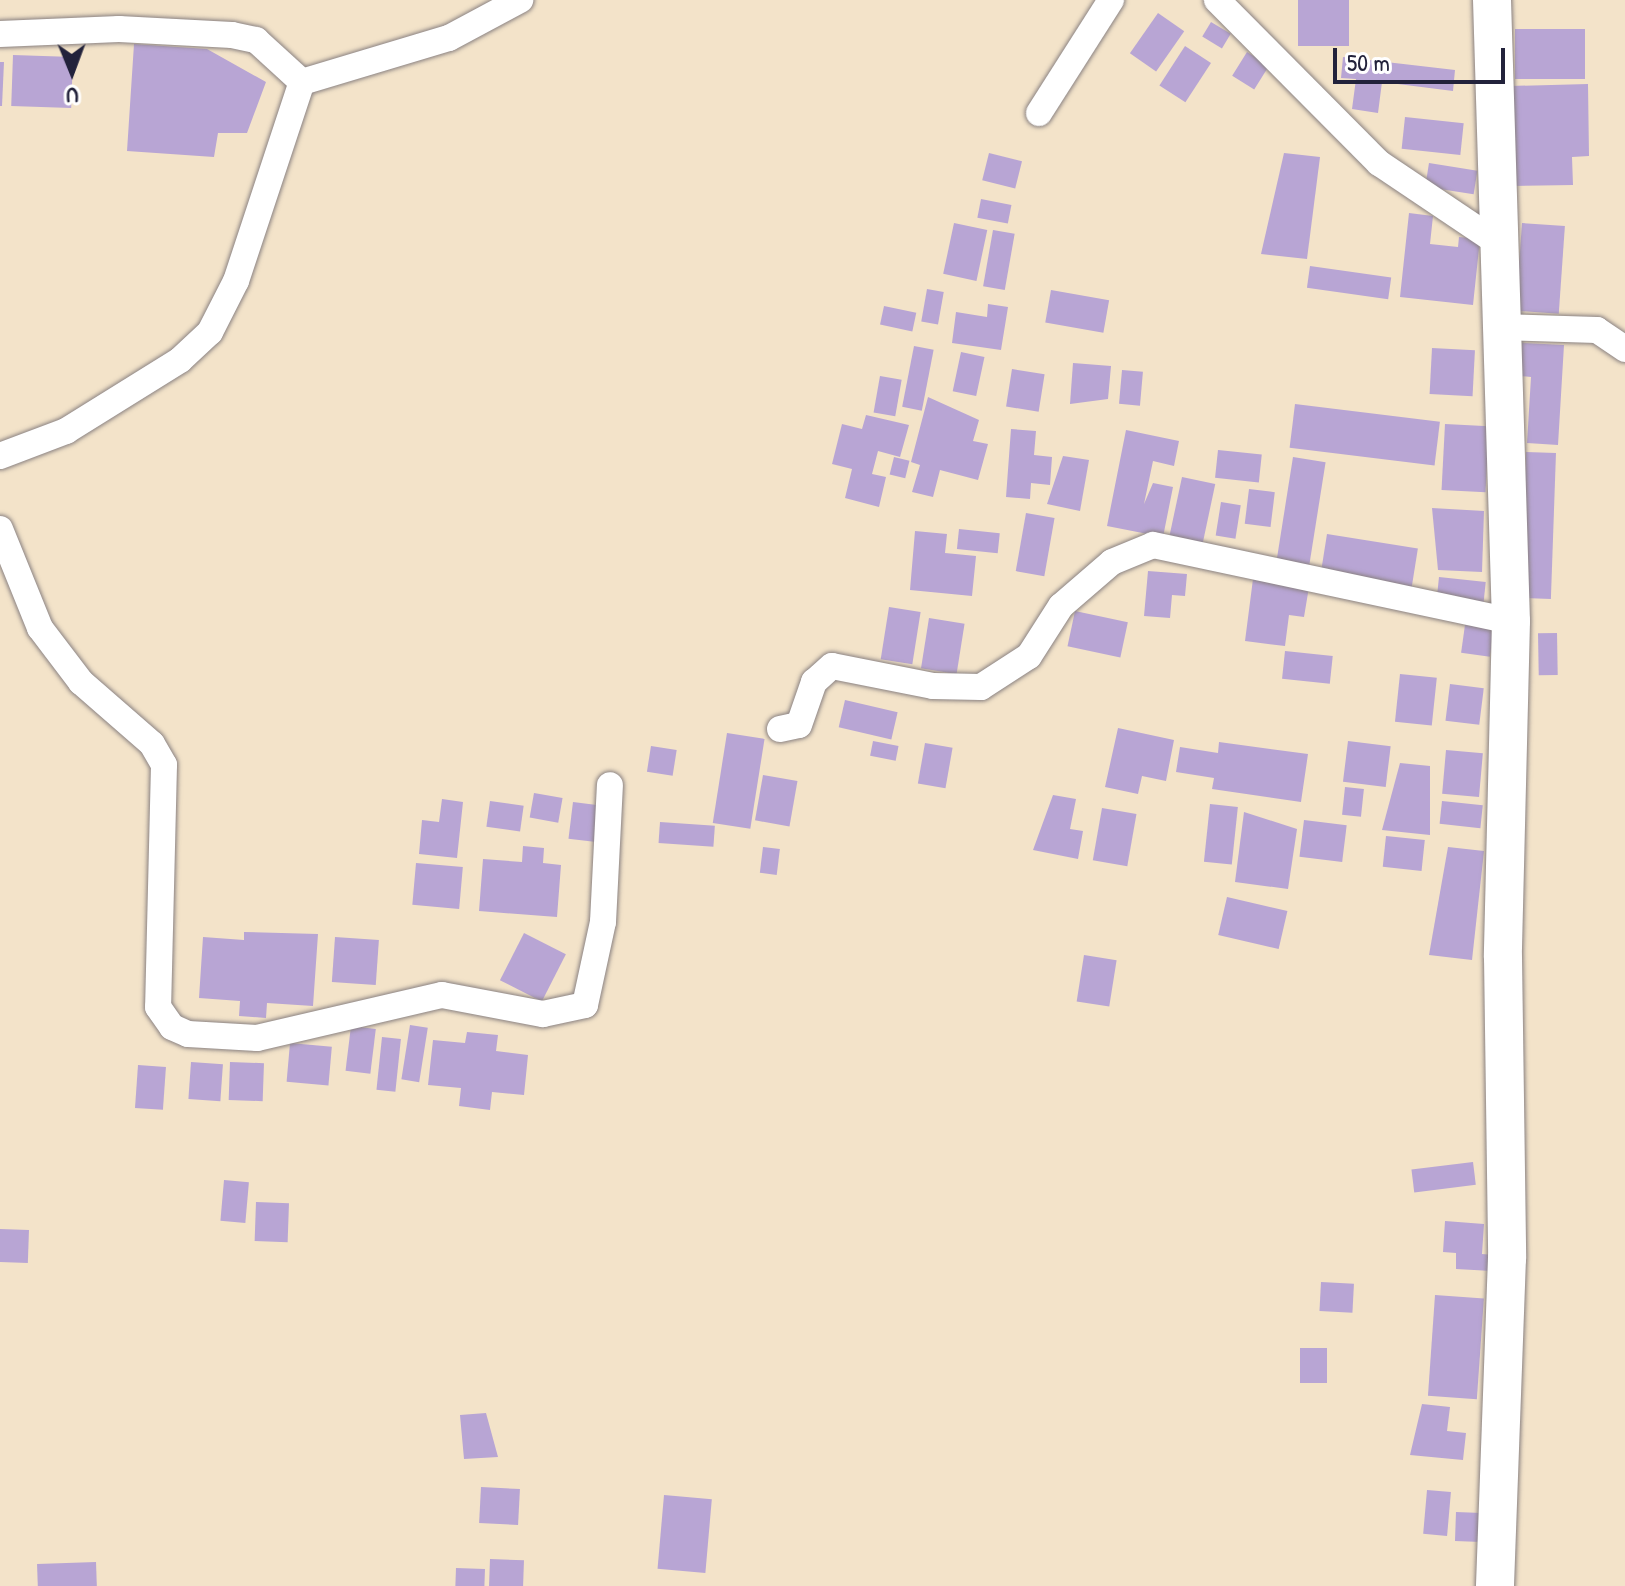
<!DOCTYPE html>
<style>
body{margin:0}
#map{position:relative;width:1625px;height:1586px;overflow:hidden;background:#f3e3c9;font-family:"Patrick Hand",sans-serif}
div>[style]{position:absolute}
.building>*{inset:0;background:#b8a5d4;transform-origin:0 0}
.roads{filter:drop-shadow(0 0 2px #8a8282) drop-shadow(0 0 2px #8a8282)}
.street>*{height:26px;margin:-13px;padding:0 13px;transform-origin:13px;border-radius:13px;background:#fff}
.secondary>*{height:38px;margin:-19px;padding:0 19px;transform-origin:19px;border-radius:19px;background:#fff}
span{translate:-50% -50%;white-space:nowrap;text-align:center;line-height:1.15;-webkit-text-stroke:7px #fff;paint-order:stroke}
.north{position:absolute;left:32px;top:32px;width:80px;height:80px;-webkit-text-stroke:6px #fff;paint-order:stroke;rotate:179deg;font-size:22px;font-weight:700;line-height:32px;text-align:center;color:#22223b}
.north::after{content:'';display:block;margin:auto;width:28px;height:36px;background:#22223b;clip-path:polygon(50% 0,100% 100%,50% 72%,0 100%)}
.scale{position:absolute;left:1333px;top:48px;width:172px;height:36px;box-sizing:border-box;border:4px solid #22223b;border-top:0;padding-left:10px;font-size:24px;line-height:28px;white-space:nowrap;color:#22223b;-webkit-text-stroke:6px #fff;paint-order:stroke}
</style>
<div id="map">
<div class="building">
<div style="left:1298px;top:0;width:51px;height:46px"></div>
<div style="left:1158px;top:13px;width:32px;height:49px;rotate:35deg"></div>
<div style="left:1211px;top:22px;width:23px;height:17px;rotate:31deg"></div>
<div style="left:1515px;top:29px;width:70px;height:50px"></div>
<div style="clip-path:polygon(134px 44px,207px 49px,266px 82px,247px 133px,218px 133px,214px 157px,127px 151px)"></div>
<div style="left:1185px;top:46px;width:31px;height:47px;rotate:33deg"></div>
<div style="left:1247px;top:52px;width:26px;height:28px;rotate:32deg"></div>
<div style="left:13px;top:55px;width:60px;height:51px;rotate:2deg"></div>
<div style="clip-path:polygon(1343px 57px,1455px 70px,1453px 91px,1382px 82px,1378px 113px,1352px 109px,1356px 79px,1341px 78px)"></div>
<div style="clip-path:polygon(0 62px,4px 62px,2px 106px,0 106px)"></div>
<div style="clip-path:polygon(1588px 84px,1589px 156px,1572px 157px,1573px 185px,1512px 186px,1510px 86px)"></div>
<div style="left:1405px;top:117px;width:59px;height:32px;rotate:6deg"></div>
<div style="left:989px;top:153px;width:34px;height:28px;rotate:14deg"></div>
<div style="clip-path:polygon(1284px 153px,1320px 157px,1307px 259px,1261px 254px)"></div>
<div style="left:1429px;top:163px;width:49px;height:24px;rotate:9deg"></div>
<div style="left:981px;top:199px;width:31px;height:19px;rotate:11deg"></div>
<div style="clip-path:polygon(1409px 213px,1433px 216px,1430px 244px,1458px 247px,1459px 237px,1480px 239px,1473px 305px,1400px 297px)"></div>
<div style="left:954px;top:223px;width:34px;height:52px;rotate:12deg"></div>
<div style="left:1522px;top:223px;width:43px;height:88px;rotate:4deg"></div>
<div style="left:993px;top:230px;width:22px;height:57px;rotate:10deg"></div>
<div style="left:1310px;top:266px;width:82px;height:22px;rotate:8deg"></div>
<div style="left:927px;top:289px;width:17px;height:33px;rotate:10deg"></div>
<div style="left:1051px;top:290px;width:59px;height:33px;rotate:10deg"></div>
<div style="clip-path:polygon(988px 304px,1008px 307px,1001px 350px,952px 343px,956px 312px,987px 317px)"></div>
<div style="left:884px;top:306px;width:33px;height:19px;rotate:12deg"></div>
<div style="clip-path:polygon(1522px 343px,1564px 345px,1558px 445px,1527px 443px,1531px 377px,1520px 376px)"></div>
<div style="left:914px;top:346px;width:20px;height:62px;rotate:11deg"></div>
<div style="left:1432px;top:348px;width:43px;height:46px;rotate:3deg"></div>
<div style="left:961px;top:352px;width:24px;height:40px;rotate:12deg"></div>
<div style="clip-path:polygon(1073px 363px,1111px 366px,1108px 399px,1070px 404px)"></div>
<div style="left:1012px;top:369px;width:33px;height:38px;rotate:9deg"></div>
<div style="left:1122px;top:370px;width:21px;height:34px;rotate:5deg"></div>
<div style="left:880px;top:376px;width:22px;height:37px;rotate:10deg"></div>
<div style="clip-path:polygon(928px 397px,979px 420px,973px 441px,988px 444px,978px 480px,940px 470px,933px 497px,912px 492px,920px 465px,911px 462px)"></div>
<div style="left:1295px;top:404px;width:146px;height:44px;rotate:7deg"></div>
<div style="clip-path:polygon(866px 415px,909px 425px,900px 457px,878px 451px,872px 474px,886px 477px,879px 507px,845px 498px,852px 469px,832px 464px,842px 424px,862px 429px)"></div>
<div style="left:1445px;top:424px;width:44px;height:66px;rotate:3deg"></div>
<div style="clip-path:polygon(1011px 429px,1036px 431px,1034px 455px,1052px 457px,1050px 485px,1031px 483px,1030px 499px,1006px 497px)"></div>
<div style="clip-path:polygon(1126px 430px,1179px 441px,1174px 466px,1153px 461px,1144px 504px,1153px 483px,1173px 487px,1163px 537px,1107px 526px)"></div>
<div style="left:1218px;top:450px;width:44px;height:28px;rotate:6deg"></div>
<div style="left:1526px;top:452px;width:30px;height:146px;rotate:2deg"></div>
<div style="clip-path:polygon(1063px 456px,1089px 460px,1080px 511px,1047px 504px)"></div>
<div style="left:894px;top:457px;width:16px;height:18px;rotate:14deg"></div>
<div style="left:1293px;top:457px;width:33px;height:108px;rotate:9deg"></div>
<div style="left:1182px;top:477px;width:34px;height:64px;rotate:12deg"></div>
<div style="left:1249px;top:489px;width:26px;height:35px;rotate:7deg"></div>
<div style="left:1221px;top:502px;width:20px;height:34px;rotate:9deg"></div>
<div style="clip-path:polygon(1432px 508px,1484px 511px,1482px 572px,1438px 570px)"></div>
<div style="left:1026px;top:513px;width:29px;height:59px;rotate:10deg"></div>
<div style="left:959px;top:529px;width:41px;height:20px;rotate:6deg"></div>
<div style="clip-path:polygon(915px 531px,947px 534px,945px 553px,976px 556px,972px 596px,910px 590px)"></div>
<div style="left:1327px;top:534px;width:92px;height:42px;rotate:9deg"></div>
<div style="clip-path:polygon(1148px 571px,1187px 574px,1185px 596px,1172px 595px,1170px 618px,1144px 616px)"></div>
<div style="left:1439px;top:577px;width:47px;height:22px;rotate:6deg"></div>
<div style="clip-path:polygon(1253px 579px,1309px 587px,1304px 617px,1289px 615px,1285px 646px,1245px 641px)"></div>
<div style="left:889px;top:607px;width:32px;height:53px;rotate:9deg"></div>
<div style="left:1075px;top:611px;width:54px;height:36px;rotate:12deg"></div>
<div style="left:929px;top:618px;width:36px;height:51px;rotate:9deg"></div>
<div style="left:1465px;top:625px;width:29px;height:28px;rotate:8deg"></div>
<div style="left:1557px;top:633px;width:42px;height:19px;rotate:89deg"></div>
<div style="left:1285px;top:651px;width:48px;height:28px;rotate:6deg"></div>
<div style="left:1400px;top:674px;width:37px;height:48px;rotate:6deg"></div>
<div style="left:1450px;top:684px;width:34px;height:37px;rotate:7deg"></div>
<div style="left:845px;top:700px;width:54px;height:28px;rotate:13deg"></div>
<div style="clip-path:polygon(1118px 728px,1174px 740px,1166px 781px,1142px 776px,1138px 794px,1105px 787px)"></div>
<div style="left:727px;top:733px;width:38px;height:91px;rotate:9deg"></div>
<div style="left:873px;top:741px;width:26px;height:15px;rotate:11deg"></div>
<div style="left:1348px;top:741px;width:43px;height:41px;rotate:7deg"></div>
<div style="clip-path:polygon(1219px 742px,1308px 754px,1301px 802px,1212px 789px,1214px 778px,1176px 772px,1180px 747px,1218px 753px)"></div>
<div style="left:925px;top:743px;width:28px;height:41px;rotate:10deg"></div>
<div style="left:651px;top:746px;width:26px;height:26px;rotate:9deg"></div>
<div style="left:1446px;top:750px;width:37px;height:44px;rotate:5deg"></div>
<div style="clip-path:polygon(1400px 763px,1430px 766px,1430px 835px,1382px 830px)"></div>
<div style="left:763px;top:775px;width:35px;height:46px;rotate:10deg"></div>
<div style="left:1345px;top:787px;width:19px;height:28px;rotate:6deg"></div>
<div style="left:534px;top:793px;width:29px;height:25px;rotate:10deg"></div>
<div style="clip-path:polygon(1053px 795px,1076px 799px,1070px 829px,1083px 831px,1078px 859px,1033px 850px)"></div>
<div style="clip-path:polygon(442px 799px,463px 802px,457px 858px,419px 854px,422px 820px,439px 822px)"></div>
<div style="left:490px;top:801px;width:34px;height:26px;rotate:8deg"></div>
<div style="left:1442px;top:801px;width:41px;height:23px;rotate:6deg"></div>
<div style="left:573px;top:802px;width:32px;height:37px;rotate:7deg"></div>
<div style="left:1210px;top:804px;width:28px;height:58px;rotate:6deg"></div>
<div style="left:1102px;top:808px;width:35px;height:53px;rotate:10deg"></div>
<div style="clip-path:polygon(1244px 812px,1297px 829px,1288px 889px,1235px 882px)"></div>
<div style="left:1304px;top:820px;width:43px;height:37px;rotate:7deg"></div>
<div style="left:660px;top:822px;width:55px;height:21px;rotate:4deg"></div>
<div style="left:1386px;top:836px;width:39px;height:31px;rotate:6deg"></div>
<div style="clip-path:polygon(523px 846px,544px 848px,543px 863px,561px 865px,557px 917px,479px 911px,483px 859px,522px 862px)"></div>
<div style="left:763px;top:847px;width:17px;height:26px;rotate:7deg"></div>
<div style="clip-path:polygon(1448px 847px,1484px 851px,1472px 960px,1429px 955px)"></div>
<div style="left:416px;top:863px;width:47px;height:42px;rotate:5deg"></div>
<div style="left:1227px;top:897px;width:62px;height:39px;rotate:13deg"></div>
<div style="clip-path:polygon(244px 932px,318px 934px,313px 1006px,267px 1003px,266px 1018px,239px 1016px,240px 1001px,199px 998px,203px 937px,244px 940px)"></div>
<div style="left:524px;top:933px;width:47px;height:53px;rotate:27deg"></div>
<div style="left:335px;top:937px;width:44px;height:45px;rotate:4deg"></div>
<div style="left:1084px;top:955px;width:33px;height:47px;rotate:9deg"></div>
<div style="left:410px;top:1025px;width:18px;height:55px;rotate:9deg"></div>
<div style="left:351px;top:1026px;width:25px;height:45px;rotate:7deg"></div>
<div style="clip-path:polygon(467px 1032px,498px 1035px,496px 1051px,528px 1055px,524px 1095px,492px 1092px,490px 1110px,459px 1106px,461px 1088px,428px 1085px,433px 1040px,465px 1043px)"></div>
<div style="left:382px;top:1037px;width:19px;height:53px;rotate:6deg"></div>
<div style="left:290px;top:1043px;width:42px;height:39px;rotate:5deg"></div>
<div style="left:191px;top:1062px;width:32px;height:37px;rotate:4deg"></div>
<div style="left:230px;top:1062px;width:34px;height:38px;rotate:2deg"></div>
<div style="left:138px;top:1065px;width:28px;height:43px;rotate:4deg"></div>
<div style="left:1473px;top:1162px;width:23px;height:62px;rotate:83deg"></div>
<div style="left:224px;top:1180px;width:25px;height:41px;rotate:5deg"></div>
<div style="left:256px;top:1202px;width:33px;height:39px;rotate:2deg"></div>
<div style="clip-path:polygon(1445px 1221px,1484px 1224px,1482px 1254px,1494px 1255px,1492px 1271px,1456px 1269px,1456px 1253px,1443px 1252px)"></div>
<div style="left:0;top:1229px;width:29px;height:33px;rotate:2deg"></div>
<div style="left:1321px;top:1282px;width:33px;height:29px;rotate:3deg"></div>
<div style="left:1435px;top:1295px;width:49px;height:101px;rotate:4deg"></div>
<div style="left:1300px;top:1348px;width:27px;height:35px"></div>
<div style="clip-path:polygon(1422px 1404px,1450px 1407px,1447px 1431px,1466px 1433px,1463px 1460px,1410px 1455px)"></div>
<div style="clip-path:polygon(486px 1413px,498px 1457px,464px 1459px,460px 1415px)"></div>
<div style="left:481px;top:1487px;width:39px;height:36px;rotate:3deg"></div>
<div style="left:1427px;top:1490px;width:24px;height:44px;rotate:5deg"></div>
<div style="left:664px;top:1495px;width:48px;height:74px;rotate:5deg"></div>
<div style="left:1456px;top:1512px;width:26px;height:29px;rotate:2deg"></div>
<div style="left:490px;top:1559px;width:34px;height:27px;rotate:2deg"></div>
<div style="left:96px;top:1562px;width:24px;height:59px;rotate:88deg"></div>
<div style="left:456px;top:1568px;width:29px;height:18px;rotate:2deg"></div>
</div>
<div class="roads">
<div class="street">
<div style="left:1217px;top:0;width:230px;rotate:45.2deg"></div>
<div style="left:1379px;top:163px;width:143px;rotate:33.9deg"></div>
<div style="left:0;top:34px;width:119px;rotate:-2.4deg"></div>
<div style="left:119px;top:29px;width:113px;rotate:3deg"></div>
<div style="left:232px;top:35px;width:25px;rotate:12deg"></div>
<div style="left:256px;top:40px;width:62px;rotate:42.4deg"></div>
<div style="left:1039px;top:113px;width:134px;rotate:-57.5deg"></div>
<div style="left:1500px;top:327px;width:97px;rotate:1.8deg"></div>
<div style="left:1597px;top:330px;width:34px;rotate:34deg"></div>
<div style="left:0;top:456px;width:71px;rotate:-20.7deg"></div>
<div style="left:66px;top:431px;width:134px;rotate:-31.9deg"></div>
<div style="left:180px;top:360px;width:41px;rotate:-43deg"></div>
<div style="left:210px;top:332px;width:57px;rotate:-63deg"></div>
<div style="left:236px;top:281px;width:210px;rotate:-71.7deg"></div>
<div style="left:302px;top:82px;width:153px;rotate:-16.7deg"></div>
<div style="left:449px;top:38px;width:81px;rotate:-28.2deg"></div>
<div style="left:0;top:529px;width:107px;rotate:68deg"></div>
<div style="left:40px;top:628px;width:68px;rotate:52.8deg"></div>
<div style="left:81px;top:682px;width:94px;rotate:41.1deg"></div>
<div style="left:152px;top:744px;width:24px;rotate:60deg"></div>
<div style="left:164px;top:765px;width:242px;rotate:91.4deg"></div>
<div style="left:158px;top:1007px;width:24px;rotate:55deg"></div>
<div style="left:172px;top:1027px;width:17px;rotate:24deg"></div>
<div style="left:188px;top:1034px;width:69px;rotate:3.3deg"></div>
<div style="left:257px;top:1038px;width:190px;rotate:-13.1deg"></div>
<div style="left:442px;top:995px;width:103px;rotate:10.7deg"></div>
<div style="left:543px;top:1014px;width:43px;rotate:-12.1deg"></div>
<div style="left:585px;top:1005px;width:85px;rotate:-77.8deg"></div>
<div style="left:603px;top:922px;width:137px;rotate:-87.1deg"></div>
<div style="left:780px;top:729px;width:19px;rotate:-12deg"></div>
<div style="left:799px;top:725px;width:46px;rotate:-70.8deg"></div>
<div style="left:814px;top:682px;width:24px;rotate:-42deg"></div>
<div style="left:832px;top:666px;width:103px;rotate:11.2deg"></div>
<div style="left:933px;top:686px;width:48px;rotate:1.2deg"></div>
<div style="left:981px;top:687px;width:57px;rotate:-32.9deg"></div>
<div style="left:1029px;top:656px;width:59px;rotate:-57.4deg"></div>
<div style="left:1061px;top:606px;width:67px;rotate:-40.8deg"></div>
<div style="left:1112px;top:562px;width:44px;rotate:-22.5deg"></div>
<div style="left:1153px;top:545px;width:366px;rotate:12deg"></div>
</div>
<div class="secondary">
<div style="left:1492px;top:0;width:621px;rotate:88.25deg"></div>
<div style="left:1511px;top:621px;width:336px;rotate:91.4deg"></div>
<div style="left:1503px;top:957px;width:301px;rotate:89.2deg"></div>
<div style="left:1507px;top:1258px;width:328px;rotate:92.1deg"></div>
</div>
</div>
<div class="north">U</div>
<div class="scale">50 m</div>
</div>
